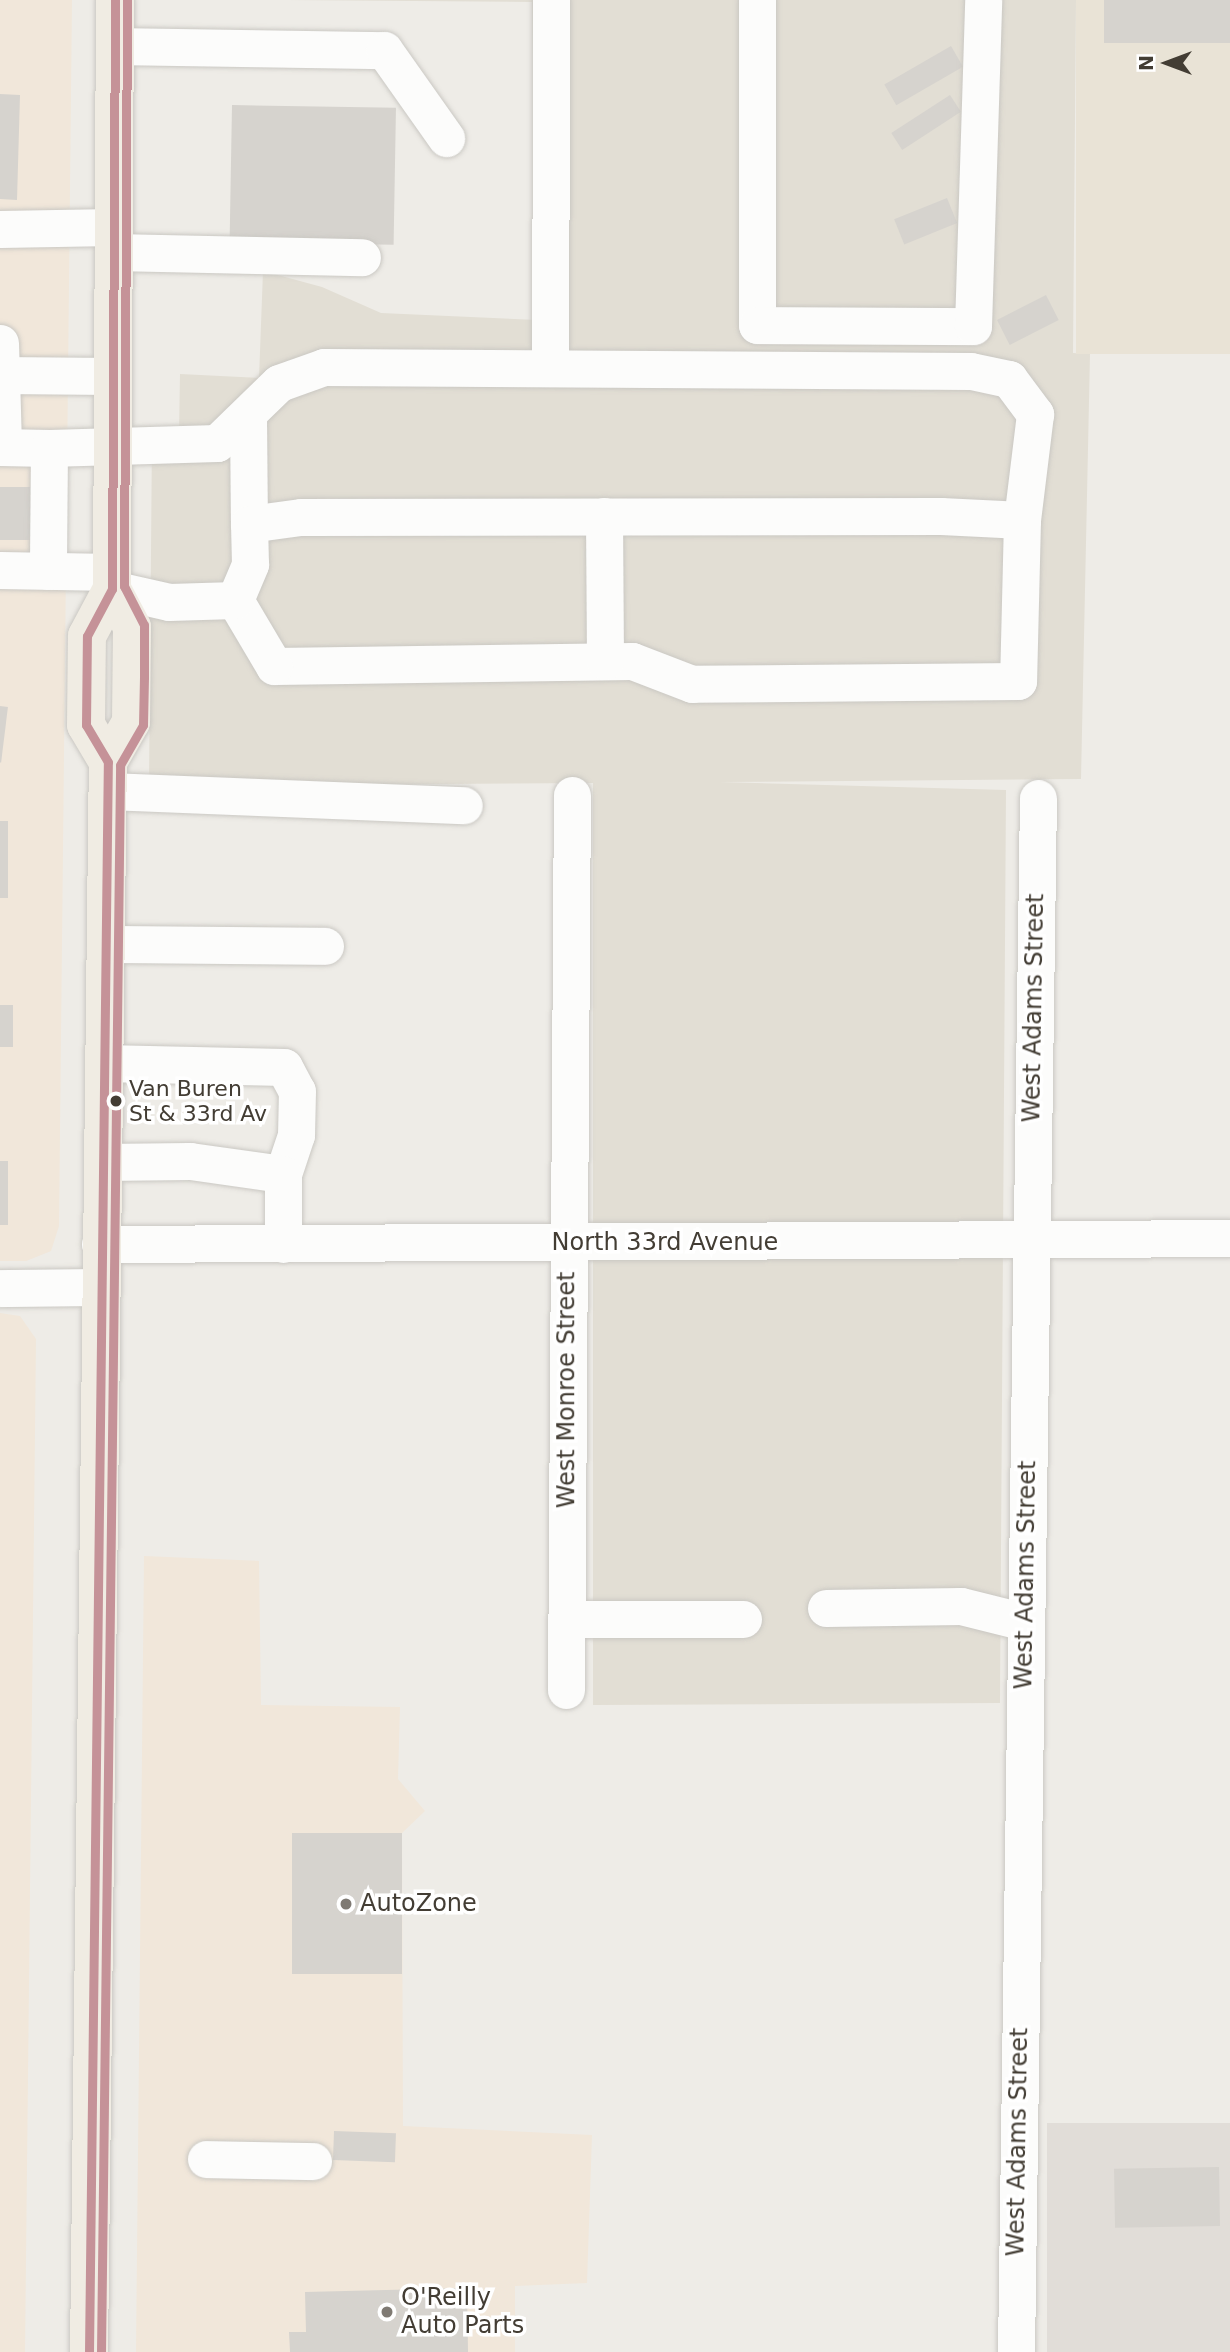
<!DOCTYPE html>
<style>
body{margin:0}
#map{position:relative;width:1230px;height:2352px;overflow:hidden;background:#eeece7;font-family:"DejaVu Sans",sans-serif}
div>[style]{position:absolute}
.residential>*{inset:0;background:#e2ded4}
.commercial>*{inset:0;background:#f1e7da}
.industrial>*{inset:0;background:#e1ddd8;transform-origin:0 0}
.education>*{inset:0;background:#e9e3d6;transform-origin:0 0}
.building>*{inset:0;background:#d6d3ce;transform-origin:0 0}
.roads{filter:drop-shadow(0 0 2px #cac8c3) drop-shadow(0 0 2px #cac8c3)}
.minor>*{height:37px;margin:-18.5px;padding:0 18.5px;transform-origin:18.5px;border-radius:18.5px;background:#fcfcfb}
.major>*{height:38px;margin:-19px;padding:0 19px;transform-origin:19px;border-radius:19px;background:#f0ece3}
.bus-1>*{height:9px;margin:-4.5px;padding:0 4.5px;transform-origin:4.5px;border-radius:4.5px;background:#c59298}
.bus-2>*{height:9px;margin:-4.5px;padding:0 4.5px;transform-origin:4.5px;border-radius:4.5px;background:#c59298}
.dots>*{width:19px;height:19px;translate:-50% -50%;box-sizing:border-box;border:4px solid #fff;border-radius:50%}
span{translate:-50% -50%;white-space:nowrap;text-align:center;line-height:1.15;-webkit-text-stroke:7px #fff;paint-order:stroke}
.bus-label{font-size:22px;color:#433d34}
.left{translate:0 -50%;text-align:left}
.street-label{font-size:24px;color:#433d34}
.poi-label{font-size:24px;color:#433d34}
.north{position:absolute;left:1132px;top:28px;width:70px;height:70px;-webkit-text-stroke:5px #fff;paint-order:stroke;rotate:270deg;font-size:19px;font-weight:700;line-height:28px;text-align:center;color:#433d34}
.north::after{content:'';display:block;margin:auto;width:24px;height:32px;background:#433d34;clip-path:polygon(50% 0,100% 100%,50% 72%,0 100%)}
</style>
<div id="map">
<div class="residential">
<div style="clip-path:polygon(287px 0,1076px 0,1073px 353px,1090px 354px,1081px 779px,720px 782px,1006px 790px,1000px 1703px,593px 1705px,593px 783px,149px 786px,152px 435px,179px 435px,180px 374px,259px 378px,263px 271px,322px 287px,381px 313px,538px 320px,532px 2px)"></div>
</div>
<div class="commercial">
<div style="clip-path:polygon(0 0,72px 0,59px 1226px,51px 1251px,26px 1261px,0 1261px)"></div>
<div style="clip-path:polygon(0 1313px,20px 1316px,36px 1339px,25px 2352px,0 2352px)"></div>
<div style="clip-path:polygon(144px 1556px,259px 1561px,261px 1705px,400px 1707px,398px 1779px,425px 1811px,402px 1833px,403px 2126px,592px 2135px,587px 2283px,515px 2286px,515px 2352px,136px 2352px)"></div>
</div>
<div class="industrial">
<div style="left:1047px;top:2123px;width:183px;height:229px"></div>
</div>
<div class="education">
<div style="left:1076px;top:0;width:154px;height:354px"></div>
</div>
<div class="building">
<div style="left:1104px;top:0;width:126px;height:43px"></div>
<div style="left:951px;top:46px;width:24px;height:77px;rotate:60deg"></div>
<div style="clip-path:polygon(0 94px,20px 95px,17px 200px,0 199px)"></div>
<div style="left:950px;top:95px;width:20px;height:70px;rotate:57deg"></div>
<div style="left:232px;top:105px;width:164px;height:137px;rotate:1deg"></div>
<div style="left:947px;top:198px;width:27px;height:57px;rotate:68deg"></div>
<div style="left:1046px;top:295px;width:28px;height:55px;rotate:63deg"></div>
<div style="left:0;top:487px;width:39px;height:53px"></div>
<div style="left:0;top:706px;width:8px;height:56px;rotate:7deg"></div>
<div style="left:0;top:821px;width:8px;height:77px"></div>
<div style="left:0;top:1005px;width:13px;height:42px"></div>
<div style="left:0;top:1161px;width:8px;height:64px"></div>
<div style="left:402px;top:1833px;width:141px;height:110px;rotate:90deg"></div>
<div style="left:334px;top:2131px;width:62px;height:29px;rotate:2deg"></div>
<div style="left:1219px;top:2167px;width:59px;height:105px;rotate:89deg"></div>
<div style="clip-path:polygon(467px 2288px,468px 2352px,290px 2352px,289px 2332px,306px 2332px,305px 2292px)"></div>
</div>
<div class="roads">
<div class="minor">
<div style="left:757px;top:0;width:325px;rotate:90deg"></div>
<div style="left:757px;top:325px;width:216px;rotate:0.3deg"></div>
<div style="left:973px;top:326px;width:326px;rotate:-88.2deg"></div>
<div style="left:115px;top:46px;width:269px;rotate:0.9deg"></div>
<div style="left:384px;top:50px;width:108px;rotate:54.8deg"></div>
<div style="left:0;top:229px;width:113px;rotate:-1deg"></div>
<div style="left:113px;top:252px;width:249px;rotate:1.2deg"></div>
<div style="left:0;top:343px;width:104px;rotate:88.3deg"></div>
<div style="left:550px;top:368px;width:368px;rotate:-89.8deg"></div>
<div style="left:0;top:375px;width:112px;rotate:0.5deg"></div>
<div style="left:248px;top:416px;width:108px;rotate:89.5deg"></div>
<div style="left:0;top:447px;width:49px;rotate:1.2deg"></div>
<div style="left:49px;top:448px;width:123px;rotate:90.5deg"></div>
<div style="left:49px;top:448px;width:168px;rotate:-1.7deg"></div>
<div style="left:217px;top:443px;width:86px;rotate:-44.1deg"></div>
<div style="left:279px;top:383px;width:48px;rotate:-19.6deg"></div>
<div style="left:324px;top:367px;width:647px;rotate:0.35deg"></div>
<div style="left:971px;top:371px;width:39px;rotate:12deg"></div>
<div style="left:1009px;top:379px;width:44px;rotate:53.4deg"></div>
<div style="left:1035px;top:414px;width:107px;rotate:97deg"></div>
<div style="left:1022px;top:520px;width:161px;rotate:91.4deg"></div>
<div style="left:1018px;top:681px;width:326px;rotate:179.5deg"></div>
<div style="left:692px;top:684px;width:64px;rotate:-159deg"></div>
<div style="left:632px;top:661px;width:358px;rotate:179.2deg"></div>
<div style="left:274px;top:666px;width:77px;rotate:-120.6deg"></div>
<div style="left:604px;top:516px;width:145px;rotate:89.6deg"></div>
<div style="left:0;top:570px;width:112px;rotate:1deg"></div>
<div style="left:112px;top:589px;width:58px;rotate:12.8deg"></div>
<div style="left:169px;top:602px;width:66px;rotate:-1.7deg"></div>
<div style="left:235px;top:600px;width:39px;rotate:-67deg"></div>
<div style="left:250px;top:564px;width:40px;rotate:-91.4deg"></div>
<div style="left:249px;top:524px;width:52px;rotate:-7.7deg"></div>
<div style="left:301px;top:517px;width:640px;rotate:-0.09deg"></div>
<div style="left:941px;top:516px;width:81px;rotate:2.8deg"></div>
<div style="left:108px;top:791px;width:356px;rotate:2.3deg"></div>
<div style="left:105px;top:944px;width:220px;rotate:0.5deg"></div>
<div style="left:103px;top:1063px;width:181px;rotate:1.3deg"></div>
<div style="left:284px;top:1067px;width:27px;rotate:62deg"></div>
<div style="left:297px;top:1091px;width:44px;rotate:91.3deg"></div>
<div style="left:296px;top:1135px;width:41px;rotate:108.4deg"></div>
<div style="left:283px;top:1174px;width:70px;rotate:90deg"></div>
<div style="left:102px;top:1162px;width:88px;rotate:-0.7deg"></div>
<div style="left:190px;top:1161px;width:94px;rotate:8deg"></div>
<div style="left:100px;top:1244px;width:1130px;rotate:-0.3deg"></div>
<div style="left:0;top:1288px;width:100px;rotate:-0.6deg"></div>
<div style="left:826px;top:1608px;width:135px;rotate:-0.8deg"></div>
<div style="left:961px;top:1606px;width:66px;rotate:14deg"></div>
<div style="left:566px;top:1619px;width:177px"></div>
<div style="left:566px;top:1690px;width:895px;rotate:-89.62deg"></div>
<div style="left:206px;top:2159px;width:107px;rotate:1.1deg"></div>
<div style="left:1016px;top:2352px;width:1554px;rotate:-89.19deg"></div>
</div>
<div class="major">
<div style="left:108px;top:762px;width:43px;rotate:-120.7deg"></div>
<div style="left:86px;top:725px;width:89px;rotate:-89.4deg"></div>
<div style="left:87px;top:636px;width:53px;rotate:-62deg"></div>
<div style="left:112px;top:589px;width:589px;rotate:-89.71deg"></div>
<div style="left:89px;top:2352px;width:1590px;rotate:-89.32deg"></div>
<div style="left:108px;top:762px;width:46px;rotate:-60.1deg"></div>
<div style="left:131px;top:722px;width:95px;rotate:-89.4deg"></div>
<div style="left:132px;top:627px;width:43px;rotate:-117.8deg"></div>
</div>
</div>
<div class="bus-1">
<div style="left:89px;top:2352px;width:1590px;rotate:-89.32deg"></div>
<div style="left:108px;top:762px;width:43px;rotate:-120.7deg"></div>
<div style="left:86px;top:725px;width:89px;rotate:-89.4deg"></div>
<div style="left:87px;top:636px;width:53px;rotate:-62deg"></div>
<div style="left:112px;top:589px;width:589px;rotate:-89.71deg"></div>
</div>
<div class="bus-2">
<div style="left:101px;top:2352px;width:1587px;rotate:-89.31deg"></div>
<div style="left:120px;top:765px;width:46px;rotate:-60.1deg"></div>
<div style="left:143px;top:725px;width:48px;rotate:-88.8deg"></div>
<div style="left:144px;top:677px;width:52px;rotate:-90deg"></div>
<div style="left:144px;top:625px;width:44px;rotate:-117.1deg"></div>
<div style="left:124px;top:586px;width:586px;rotate:-89.71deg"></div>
</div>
<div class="dots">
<div style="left:116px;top:1101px;background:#433d34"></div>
<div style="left:346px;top:1904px;background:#7f7a73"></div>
<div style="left:387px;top:2312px;background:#7f7a73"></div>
</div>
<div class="bus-label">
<span class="left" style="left:129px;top:1101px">Van Buren<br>St &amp; 33rd Av</span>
</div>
<div class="street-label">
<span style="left:1034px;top:1008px;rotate:-89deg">West Adams Street</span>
<span style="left:665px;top:1243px">North 33rd Avenue</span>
<span style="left:567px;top:1390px;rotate:-90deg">West Monroe Street</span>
<span style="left:1026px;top:1575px;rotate:-89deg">West Adams Street</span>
<span style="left:1018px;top:2142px;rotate:-89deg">West Adams Street</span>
</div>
<div class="poi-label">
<span class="left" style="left:360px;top:1904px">AutoZone</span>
<span class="left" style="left:401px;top:2312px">O'Reilly<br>Auto Parts</span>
</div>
<div class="north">N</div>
</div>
